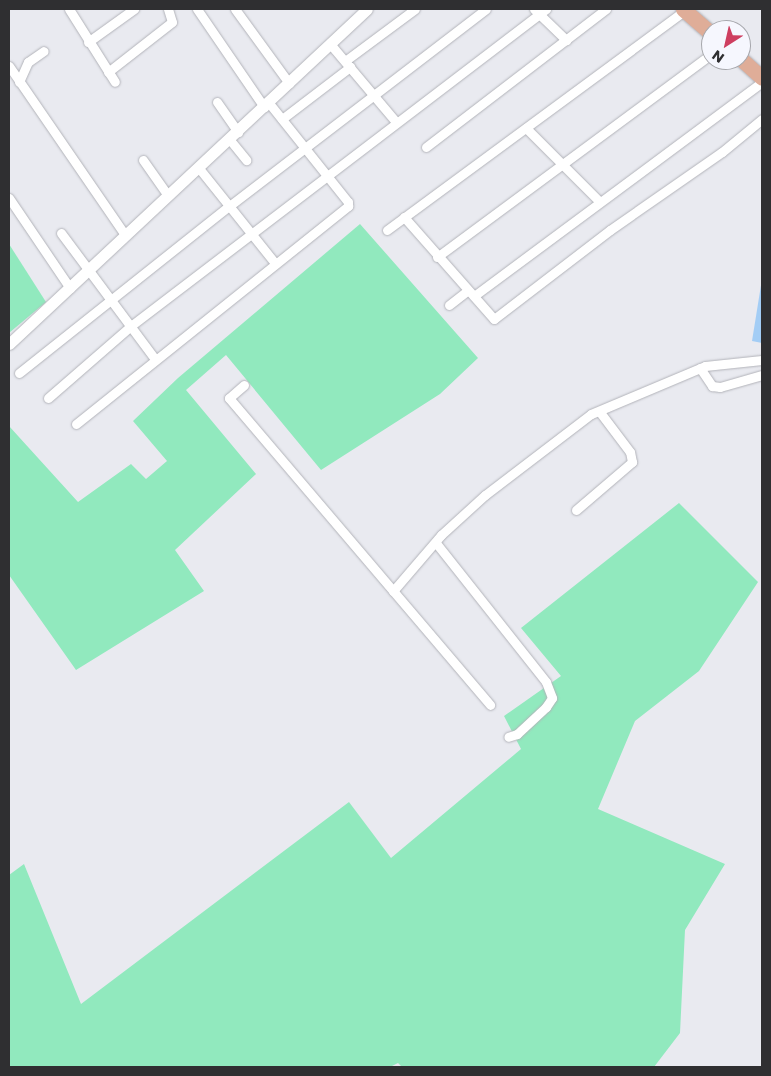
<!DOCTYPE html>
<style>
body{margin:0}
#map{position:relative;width:771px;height:1076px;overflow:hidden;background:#e9eaf0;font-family:Poppins,sans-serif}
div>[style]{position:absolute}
.green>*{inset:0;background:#91e9be}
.water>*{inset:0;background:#a3cdf5}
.roads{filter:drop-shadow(0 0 1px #b2b3b9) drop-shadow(0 0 1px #b2b3b9)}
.minor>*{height:9px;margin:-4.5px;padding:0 4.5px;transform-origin:4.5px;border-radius:4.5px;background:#fff}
.tertiary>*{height:11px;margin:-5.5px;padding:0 5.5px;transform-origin:5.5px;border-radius:5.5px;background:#fff}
.primary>*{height:15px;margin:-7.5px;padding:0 7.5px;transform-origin:7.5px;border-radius:7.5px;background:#dfad98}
span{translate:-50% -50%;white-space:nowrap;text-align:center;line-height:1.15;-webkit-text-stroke:4.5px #f6f7fe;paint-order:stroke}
.frame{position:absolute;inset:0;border:10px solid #2f2f31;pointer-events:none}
.north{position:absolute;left:701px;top:20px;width:50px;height:50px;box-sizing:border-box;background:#f6f7fe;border:1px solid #a6a7ac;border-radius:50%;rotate:215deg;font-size:14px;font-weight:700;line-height:20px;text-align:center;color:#2f2f31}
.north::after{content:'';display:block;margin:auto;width:18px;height:22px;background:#ce3e60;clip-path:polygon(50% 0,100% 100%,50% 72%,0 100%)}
</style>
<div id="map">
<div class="green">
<div style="clip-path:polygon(360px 224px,478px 358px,440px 394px,321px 470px,226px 355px,186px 390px,256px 474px,175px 550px,204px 591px,76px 670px,9px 575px,9px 426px,78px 502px,131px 464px,146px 479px,167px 461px,133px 421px,178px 378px)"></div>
<div style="clip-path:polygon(9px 244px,46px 302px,9px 333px)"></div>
<div style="clip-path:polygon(679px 503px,758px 582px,699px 671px,635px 721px,598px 809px,725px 864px,685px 930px,680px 1033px,654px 1067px,402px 1067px,398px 1063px,390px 1067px,9px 1067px,9px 875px,24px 864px,81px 1004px,349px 802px,391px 858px,521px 749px,504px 716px,561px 676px,521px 628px)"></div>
</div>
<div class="water">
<div style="clip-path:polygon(762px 279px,762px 343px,752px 341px)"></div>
</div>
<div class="roads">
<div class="minor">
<div style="left:69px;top:9px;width:86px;rotate:57.8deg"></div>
<div style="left:197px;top:9px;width:119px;rotate:55.6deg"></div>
<div style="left:235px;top:9px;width:92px;rotate:53.9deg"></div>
<div style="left:534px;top:9px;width:45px;rotate:44.1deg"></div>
<div style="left:88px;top:42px;width:57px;rotate:-35.7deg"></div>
<div style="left:331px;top:45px;width:101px;rotate:49.8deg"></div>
<div style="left:345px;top:61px;width:87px;rotate:-36.6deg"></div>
<div style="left:9px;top:66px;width:205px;rotate:55.5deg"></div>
<div style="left:108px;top:72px;width:81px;rotate:-38deg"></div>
<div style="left:172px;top:22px;width:14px;rotate:-107deg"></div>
<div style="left:19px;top:82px;width:22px;rotate:-66deg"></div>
<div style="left:28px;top:62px;width:19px;rotate:-35deg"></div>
<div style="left:217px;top:102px;width:37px;rotate:55deg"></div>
<div style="left:282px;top:119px;width:86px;rotate:-37.4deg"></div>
<div style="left:526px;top:128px;width:103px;rotate:45deg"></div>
<div style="left:230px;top:140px;width:26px;rotate:51deg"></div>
<div style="left:426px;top:147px;width:227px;rotate:-37.5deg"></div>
<div style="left:143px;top:160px;width:42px;rotate:54.8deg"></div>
<div style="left:198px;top:167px;width:123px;rotate:51.3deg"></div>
<div style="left:9px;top:198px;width:109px;rotate:55.9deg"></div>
<div style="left:404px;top:217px;width:136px;rotate:48.6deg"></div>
<div style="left:494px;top:319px;width:146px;rotate:-37.5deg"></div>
<div style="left:610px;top:230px;width:136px;rotate:-34.9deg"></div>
<div style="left:722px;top:152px;width:52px;rotate:-39.5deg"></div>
<div style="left:387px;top:230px;width:370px;rotate:-36.4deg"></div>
<div style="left:61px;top:233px;width:157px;rotate:53.3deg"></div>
<div style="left:437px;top:257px;width:341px;rotate:-36.5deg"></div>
<div style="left:474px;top:296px;width:359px;rotate:-36.6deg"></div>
<div style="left:449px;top:305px;width:24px;rotate:-38deg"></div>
<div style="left:700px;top:368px;width:22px;rotate:56deg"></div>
<div style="left:712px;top:386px;width:8px;rotate:7deg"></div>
<div style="left:720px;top:387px;width:44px;rotate:-15.9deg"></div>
<div style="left:19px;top:373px;width:267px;rotate:-38.5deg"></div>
<div style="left:228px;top:207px;width:325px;rotate:-37.5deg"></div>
<div style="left:244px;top:385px;width:20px;rotate:139deg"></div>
<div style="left:229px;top:398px;width:403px;rotate:49.6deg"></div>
<div style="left:48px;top:398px;width:111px;rotate:-41deg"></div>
<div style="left:132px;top:325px;width:521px;rotate:-37.35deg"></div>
<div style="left:76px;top:424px;width:349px;rotate:-38.7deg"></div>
<div style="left:348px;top:206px;width:4px;rotate:-90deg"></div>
<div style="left:348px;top:202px;width:127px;rotate:-128.6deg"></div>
<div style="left:576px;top:510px;width:74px;rotate:-40.6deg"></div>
<div style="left:632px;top:462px;width:10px;rotate:-101deg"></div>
<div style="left:630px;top:452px;width:51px;rotate:-127.1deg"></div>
<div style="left:436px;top:543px;width:177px;rotate:51.6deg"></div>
<div style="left:546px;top:682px;width:17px;rotate:69deg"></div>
<div style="left:552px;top:698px;width:11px;rotate:124deg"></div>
<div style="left:546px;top:707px;width:40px;rotate:137deg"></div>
<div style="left:517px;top:734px;width:9px;rotate:162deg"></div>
<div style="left:393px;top:591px;width:74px;rotate:-49.4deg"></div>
<div style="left:441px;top:535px;width:59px;rotate:-42.3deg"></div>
<div style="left:485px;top:495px;width:133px;rotate:-37.4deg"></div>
<div style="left:591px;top:414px;width:124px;rotate:-22.8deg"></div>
<div style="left:705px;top:366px;width:57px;rotate:-6deg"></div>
</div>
<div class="tertiary">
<div style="left:9px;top:344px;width:490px;rotate:-43.1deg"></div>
</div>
<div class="primary">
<div style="left:683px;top:9px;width:37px;rotate:41deg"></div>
<div style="left:741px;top:59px;width:28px;rotate:42deg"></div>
</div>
</div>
<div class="frame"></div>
<div class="north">N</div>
</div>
